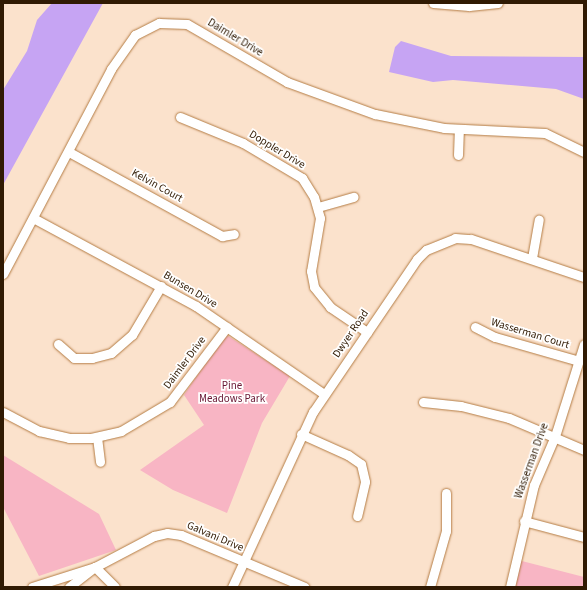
<!DOCTYPE html>
<style>
body{margin:0}
#map{position:relative;width:587px;height:590px;overflow:hidden;background:#fbe2cc;font-family:"Source Sans 3",sans-serif}
div>[style]{position:absolute}
.green>*{inset:0;background:#f8b5c4}
.water>*{inset:0;background:#c6a4f3}
.roads{filter:drop-shadow(0 0 1px #b47c44) drop-shadow(0 0 1px #b47c44)}
.minor>*{height:9px;margin:-4.5px;padding:0 4.5px;transform-origin:4.5px;border-radius:4.5px;background:#fff}
span{translate:-50% -50%;white-space:nowrap;text-align:center;line-height:1.15;-webkit-text-stroke:3.5px #fff;paint-order:stroke}
.street-label{font-size:11px;color:#301a03}
.park-label{font-size:11px;color:#6a1835}
.frame{position:absolute;inset:0;border:4px solid #301a03;pointer-events:none}
</style>
<div id="map">
<div class="green">
<div style="clip-path:polygon(225px 334px,290px 376px,262px 423px,227px 513px,173px 490px,140px 470px,204px 425px,184px 395px)"></div>
<div style="clip-path:polygon(3px 455px,99px 514px,116px 550px,39px 576px,3px 507px)"></div>
<div style="clip-path:polygon(518px 560px,584px 577px,584px 587px,513px 587px)"></div>
</div>
<div class="water">
<div style="clip-path:polygon(52px 3px,103px 3px,3px 185px,3px 90px,27px 51px,37px 20px)"></div>
<div style="clip-path:polygon(401px 41px,451px 56px,584px 57px,584px 99px,556px 89px,453px 80px,433px 82px,389px 72px,395px 47px)"></div>
</div>
<div class="roads">
<div class="minor">
<div style="left:433px;top:3px;width:36px;rotate:5deg"></div>
<div style="left:469px;top:6px;width:29px;rotate:-6deg"></div>
<div style="left:180px;top:117px;width:68px;rotate:22.4deg"></div>
<div style="left:243px;top:143px;width:69px;rotate:30.7deg"></div>
<div style="left:302px;top:178px;width:22px;rotate:58deg"></div>
<div style="left:314px;top:197px;width:22px;rotate:74deg"></div>
<div style="left:320px;top:218px;width:54px;rotate:99.6deg"></div>
<div style="left:311px;top:271px;width:16px;rotate:79deg"></div>
<div style="left:314px;top:287px;width:26px;rotate:51deg"></div>
<div style="left:330px;top:307px;width:45px;rotate:34deg"></div>
<div style="left:69px;top:152px;width:175px;rotate:28.8deg"></div>
<div style="left:222px;top:236px;width:12px;rotate:-9deg"></div>
<div style="left:458px;top:155px;width:26px;rotate:-88deg"></div>
<div style="left:318px;top:207px;width:37px;rotate:-16deg"></div>
<div style="left:35px;top:219px;width:183px;rotate:28.4deg"></div>
<div style="left:196px;top:306px;width:155px;rotate:34.5deg"></div>
<div style="left:532px;top:258px;width:39px;rotate:-80deg"></div>
<div style="left:3px;top:274px;width:232px;rotate:-62.2deg"></div>
<div style="left:111px;top:69px;width:42px;rotate:-54.8deg"></div>
<div style="left:135px;top:35px;width:27px;rotate:-27deg"></div>
<div style="left:159px;top:23px;width:28px;rotate:2deg"></div>
<div style="left:187px;top:24px;width:116px;rotate:30.1deg"></div>
<div style="left:287px;top:82px;width:94px;rotate:20deg"></div>
<div style="left:375px;top:114px;width:70px;rotate:11.5deg"></div>
<div style="left:444px;top:128px;width:101px;rotate:2.8deg"></div>
<div style="left:545px;top:133px;width:43px;rotate:26deg"></div>
<div style="left:475px;top:327px;width:22px;rotate:27deg"></div>
<div style="left:495px;top:337px;width:87px;rotate:15.9deg"></div>
<div style="left:58px;top:344px;width:21px;rotate:41deg"></div>
<div style="left:74px;top:358px;width:18px"></div>
<div style="left:92px;top:358px;width:20px;rotate:-15deg"></div>
<div style="left:111px;top:353px;width:28px;rotate:-41deg"></div>
<div style="left:132px;top:335px;width:57px;rotate:-59.4deg"></div>
<div style="left:423px;top:402px;width:38px;rotate:6deg"></div>
<div style="left:461px;top:406px;width:49px;rotate:14deg"></div>
<div style="left:509px;top:418px;width:82px;rotate:23.1deg"></div>
<div style="left:3px;top:412px;width:41px;rotate:27.8deg"></div>
<div style="left:39px;top:431px;width:31px;rotate:13deg"></div>
<div style="left:69px;top:438px;width:22px"></div>
<div style="left:91px;top:438px;width:31px;rotate:-13deg"></div>
<div style="left:121px;top:431px;width:57px;rotate:-30.6deg"></div>
<div style="left:170px;top:402px;width:94px;rotate:-52.8deg"></div>
<div style="left:301px;top:434px;width:51px;rotate:24.1deg"></div>
<div style="left:348px;top:455px;width:16px;rotate:35deg"></div>
<div style="left:361px;top:464px;width:18px;rotate:77deg"></div>
<div style="left:365px;top:482px;width:35px;rotate:103deg"></div>
<div style="left:97px;top:437px;width:25px;rotate:83deg"></div>
<div style="left:524px;top:521px;width:62px;rotate:14.9deg"></div>
<div style="left:95px;top:567px;width:28px;rotate:45deg"></div>
<div style="left:32px;top:587px;width:66px;rotate:-17.6deg"></div>
<div style="left:69px;top:587px;width:33px;rotate:-38deg"></div>
<div style="left:95px;top:567px;width:67px;rotate:-27.7deg"></div>
<div style="left:154px;top:536px;width:13px;rotate:-13deg"></div>
<div style="left:167px;top:533px;width:14px;rotate:8deg"></div>
<div style="left:181px;top:535px;width:134px;rotate:22.8deg"></div>
<div style="left:232px;top:587px;width:193px;rotate:-65.2deg"></div>
<div style="left:313px;top:412px;width:185px;rotate:-55.8deg"></div>
<div style="left:417px;top:259px;width:13px;rotate:-45deg"></div>
<div style="left:426px;top:250px;width:31px;rotate:-22deg"></div>
<div style="left:455px;top:238px;width:16px;rotate:4deg"></div>
<div style="left:471px;top:239px;width:119px;rotate:18.6deg"></div>
<div style="left:430px;top:587px;width:58px;rotate:-74.1deg"></div>
<div style="left:446px;top:531px;width:38px;rotate:-90deg"></div>
<div style="left:510px;top:587px;width:105px;rotate:-76.8deg"></div>
<div style="left:534px;top:485px;width:53px;rotate:-66.8deg"></div>
<div style="left:555px;top:436px;width:96px;rotate:-72.5deg"></div>
</div>
</div>
<div class="street-label">
<span style="left:235px;top:38px;rotate:31deg">Daimler Drive</span>
<span style="left:277px;top:150px;rotate:31deg">Doppler Drive</span>
<span style="left:157px;top:186px;rotate:29deg">Kelvin Court</span>
<span style="left:190px;top:290px;rotate:31deg">Bunsen Drive</span>
<span style="left:351px;top:334px;rotate:-56deg">Dwyer Road</span>
<span style="left:530px;top:334px;rotate:17deg">Wasserman Court</span>
<span style="left:185px;top:363px;rotate:-53deg">Daimler Drive</span>
<span style="left:532px;top:461px;rotate:-70deg">Wasserman Drive</span>
<span style="left:215px;top:537px;rotate:23deg">Galvani Drive</span>
</div>
<div class="park-label">
<span style="left:232px;top:393px">Pine<br>Meadows Park</span>
</div>
<div class="frame"></div>
</div>
